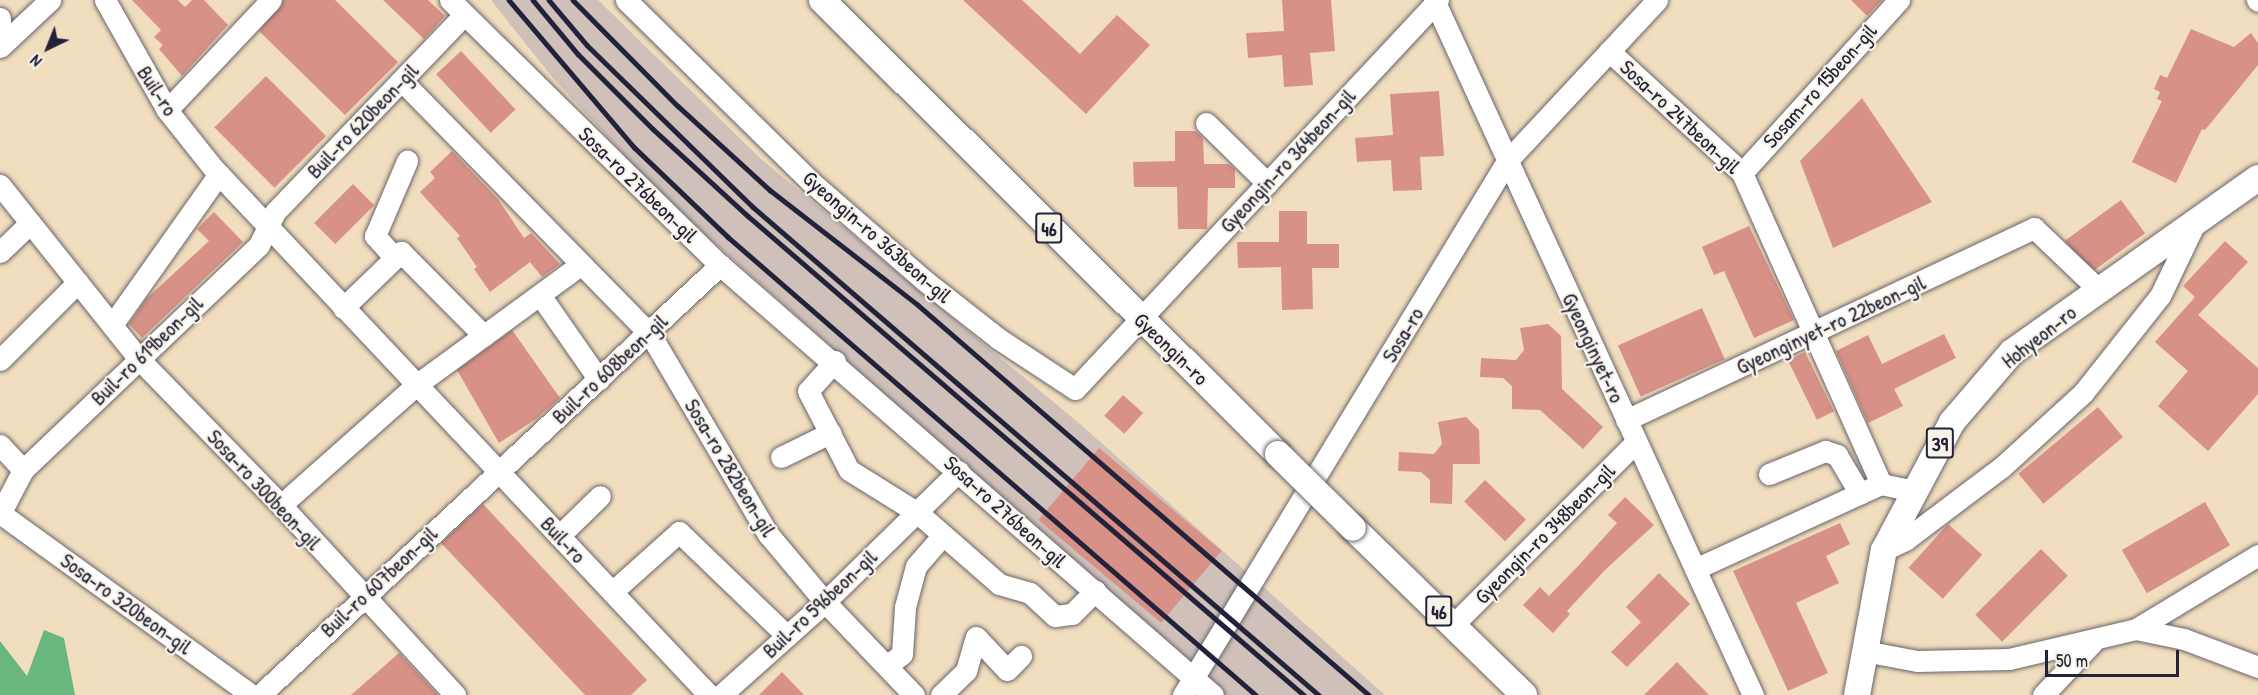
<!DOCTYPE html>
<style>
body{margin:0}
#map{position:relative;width:2258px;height:695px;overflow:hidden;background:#f1debf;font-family:"Patrick Hand",sans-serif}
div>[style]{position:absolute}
.industrial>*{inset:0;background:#cfc0ba}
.forest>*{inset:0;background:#69b67e}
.building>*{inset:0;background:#d89187;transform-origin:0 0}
.roads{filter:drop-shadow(0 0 2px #6a6469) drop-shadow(0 0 2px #6a6469)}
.minor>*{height:21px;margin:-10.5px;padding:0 10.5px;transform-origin:10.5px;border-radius:10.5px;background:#fff}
.major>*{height:26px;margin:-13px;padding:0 13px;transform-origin:13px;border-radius:13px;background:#fff}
.rail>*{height:4.5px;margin:-2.25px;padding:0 2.25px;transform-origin:2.25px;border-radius:2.25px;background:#22223b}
.bridges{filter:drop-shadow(0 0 2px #6a6469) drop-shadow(0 0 2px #6a6469)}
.major-bridge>*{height:26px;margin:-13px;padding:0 13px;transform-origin:13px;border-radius:13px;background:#fff}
span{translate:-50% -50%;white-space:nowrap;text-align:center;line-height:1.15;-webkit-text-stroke:4.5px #f7f3e8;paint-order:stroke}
.shield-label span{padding:2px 4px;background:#f7f3e8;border:2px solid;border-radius:4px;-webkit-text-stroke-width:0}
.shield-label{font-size:20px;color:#22223b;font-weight:700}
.street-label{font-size:21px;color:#22223b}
.north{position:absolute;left:18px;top:18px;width:60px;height:60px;-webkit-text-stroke:4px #f7f3e8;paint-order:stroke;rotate:223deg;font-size:16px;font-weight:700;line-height:24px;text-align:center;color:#22223b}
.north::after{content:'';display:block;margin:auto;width:21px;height:27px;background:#22223b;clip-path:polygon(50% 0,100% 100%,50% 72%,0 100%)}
.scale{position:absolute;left:2045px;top:650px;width:134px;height:27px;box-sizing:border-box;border:3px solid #22223b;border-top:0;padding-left:8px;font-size:18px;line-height:21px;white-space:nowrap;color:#22223b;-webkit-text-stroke:4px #f7f3e8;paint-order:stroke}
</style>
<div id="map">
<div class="industrial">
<div style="clip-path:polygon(491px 0,598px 0,760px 158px,1080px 424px,1385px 695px,1223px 695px,663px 197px,552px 77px)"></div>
</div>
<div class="forest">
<div style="clip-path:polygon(44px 630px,64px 638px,75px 695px,0 695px,0 641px,27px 676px)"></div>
</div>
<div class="building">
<div style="clip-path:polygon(132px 0,178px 0,185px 7px,192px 0,204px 0,228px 25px,182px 76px,159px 49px,163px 45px,154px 37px,161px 30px)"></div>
<div style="clip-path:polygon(283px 0,335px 0,398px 62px,345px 115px,259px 31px)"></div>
<div style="clip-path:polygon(383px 0,428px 0,445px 16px,424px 39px)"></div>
<div style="clip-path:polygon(963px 0,1022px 0,1080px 54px,1117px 15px,1150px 45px,1086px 114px)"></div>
<div style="clip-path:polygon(1282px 0,1331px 0,1335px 51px,1310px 53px,1313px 85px,1284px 87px,1282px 55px,1248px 58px,1246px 33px,1284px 31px)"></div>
<div style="clip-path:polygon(1851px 0,1882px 0,1867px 16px)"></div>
<div style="clip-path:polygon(2191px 29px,2234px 47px,2251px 33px,2258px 43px,2258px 65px,2205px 130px,2202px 129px,2176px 183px,2132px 162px,2162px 101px,2157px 99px,2160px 92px,2154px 89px,2160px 75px,2167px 78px)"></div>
<div style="left:461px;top:51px;width:80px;height:34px;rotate:47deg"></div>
<div style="left:266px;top:76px;width:85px;height:73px;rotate:45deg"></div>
<div style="clip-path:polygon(1439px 91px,1444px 156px,1420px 157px,1422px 190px,1393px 191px,1391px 160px,1357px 162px,1355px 138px,1393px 135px,1390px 94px)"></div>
<div style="clip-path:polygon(1862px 98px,1932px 202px,1833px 248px,1800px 161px)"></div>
<div style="clip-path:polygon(1175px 131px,1196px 131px,1203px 138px,1204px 164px,1229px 164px,1235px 169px,1235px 188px,1208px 188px,1207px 229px,1178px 229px,1177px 187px,1134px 187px,1133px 162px,1175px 161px)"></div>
<div style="clip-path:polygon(452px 151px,498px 199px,524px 238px,531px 233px,560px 264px,542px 277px,530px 262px,490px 292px,474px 269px,477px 267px,457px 238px,460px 236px,420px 192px,435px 178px,430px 172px)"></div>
<div style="left:353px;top:184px;width:30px;height:55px;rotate:45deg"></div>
<div style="left:2121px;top:200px;width:41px;height:69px;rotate:54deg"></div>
<div style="clip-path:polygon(1279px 211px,1307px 211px,1307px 244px,1339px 244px,1339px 268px,1312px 268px,1313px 309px,1282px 310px,1281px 267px,1238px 268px,1237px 242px,1279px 242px)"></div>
<div style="clip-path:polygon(214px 212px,243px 242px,142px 338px,129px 324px,146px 299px,209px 241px,197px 229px)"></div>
<div style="clip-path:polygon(1749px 226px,1794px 320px,1754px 338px,1724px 271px,1714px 275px,1702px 247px)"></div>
<div style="clip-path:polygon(2225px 241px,2248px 262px,2198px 315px,2258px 368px,2258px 394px,2208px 451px,2158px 406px,2188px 371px,2155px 342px,2195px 297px,2183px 286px)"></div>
<div style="left:1702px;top:308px;width:56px;height:92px;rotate:66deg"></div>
<div style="clip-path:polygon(1548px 324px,1561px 336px,1562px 389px,1603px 427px,1583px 449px,1540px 410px,1512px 409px,1512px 386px,1503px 378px,1480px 377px,1481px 358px,1516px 360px,1524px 350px,1520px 328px)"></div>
<div style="clip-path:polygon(512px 330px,560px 398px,536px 419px,499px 443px,457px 370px)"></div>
<div style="clip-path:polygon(1944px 334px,1956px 358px,1894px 389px,1903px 406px,1868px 423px,1836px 351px,1868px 335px,1882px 364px)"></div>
<div style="left:1805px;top:352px;width:66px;height:19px;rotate:64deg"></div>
<div style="left:1123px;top:395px;width:27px;height:28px;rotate:42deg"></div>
<div style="left:2098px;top:407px;width:39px;height:104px;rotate:50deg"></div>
<div style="clip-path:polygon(1466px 417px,1479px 430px,1480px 464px,1453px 464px,1452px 504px,1430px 503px,1430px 480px,1421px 472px,1398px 471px,1399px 452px,1434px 454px,1442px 444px,1438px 422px)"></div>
<div style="left:1099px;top:448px;width:160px;height:94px;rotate:40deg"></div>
<div style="left:1485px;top:480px;width:57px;height:30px;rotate:44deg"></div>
<div style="clip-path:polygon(1625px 497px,1654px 525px,1605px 570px,1567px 611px,1570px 614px,1553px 633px,1523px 605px,1540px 587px,1549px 596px,1579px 565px,1617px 523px,1608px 515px)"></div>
<div style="left:2205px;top:502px;width:50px;height:96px;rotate:60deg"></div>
<div style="clip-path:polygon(483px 504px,647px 680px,631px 695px,585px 695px,441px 543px)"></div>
<div style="clip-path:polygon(1840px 523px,1850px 544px,1826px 556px,1839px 583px,1796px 603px,1828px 673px,1788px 691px,1733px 571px)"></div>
<div style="left:1948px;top:524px;width:46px;height:59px;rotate:42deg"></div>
<div style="left:2041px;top:549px;width:38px;height:93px;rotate:45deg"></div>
<div style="clip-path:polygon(1659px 573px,1690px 604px,1627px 667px,1611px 652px,1641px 622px,1626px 607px)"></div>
<div style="clip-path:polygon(399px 653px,438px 695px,351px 695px)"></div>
<div style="clip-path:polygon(1677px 662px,1709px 695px,1644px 695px)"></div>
<div style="clip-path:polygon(782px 672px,804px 695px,759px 695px)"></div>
</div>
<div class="roads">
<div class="minor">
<div style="left:105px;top:0;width:126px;rotate:60.6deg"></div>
<div style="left:167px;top:110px;width:75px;rotate:51.5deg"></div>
<div style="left:214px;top:169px;width:722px;rotate:46.74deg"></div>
<div style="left:450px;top:0;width:378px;rotate:44.5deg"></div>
<div style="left:720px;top:265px;width:654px;rotate:41.1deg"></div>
<div style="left:626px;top:0;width:258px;rotate:44.5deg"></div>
<div style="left:810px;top:181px;width:152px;rotate:41deg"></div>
<div style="left:925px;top:281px;width:94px;rotate:38.1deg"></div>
<div style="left:999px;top:339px;width:91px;rotate:33.3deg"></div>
<div style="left:1075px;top:389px;width:532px;rotate:-46.98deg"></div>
<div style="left:1434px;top:0;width:765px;rotate:65.35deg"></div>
<div style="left:2257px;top:0;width:1px;rotate:45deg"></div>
<div style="left:0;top:18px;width:6px;rotate:90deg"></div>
<div style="left:0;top:47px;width:69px;rotate:-43.2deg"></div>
<div style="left:1609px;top:51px;width:180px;rotate:42.5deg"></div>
<div style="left:1742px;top:173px;width:341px;rotate:65.9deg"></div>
<div style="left:1881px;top:484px;width:33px;rotate:12deg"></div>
<div style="left:402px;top:81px;width:354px;rotate:45.6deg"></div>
<div style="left:650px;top:334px;width:232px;rotate:59.5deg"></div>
<div style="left:768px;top:534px;width:89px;rotate:50deg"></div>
<div style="left:825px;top:602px;width:129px;rotate:46.3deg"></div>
<div style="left:167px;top:110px;width:151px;rotate:-46.6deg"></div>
<div style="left:1206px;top:123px;width:86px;rotate:44.5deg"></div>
<div style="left:1742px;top:173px;width:234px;rotate:-47.8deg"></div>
<div style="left:0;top:185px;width:221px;rotate:51.4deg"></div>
<div style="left:138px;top:358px;width:205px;rotate:45.8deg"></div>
<div style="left:281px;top:505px;width:258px;rotate:47.5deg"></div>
<div style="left:0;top:252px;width:42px;rotate:-44deg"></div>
<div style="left:395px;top:258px;width:30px;rotate:-132deg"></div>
<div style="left:375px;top:236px;width:82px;rotate:-66.9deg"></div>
<div style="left:540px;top:295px;width:103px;rotate:55.2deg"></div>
<div style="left:343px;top:308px;width:81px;rotate:-44deg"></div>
<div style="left:401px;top:252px;width:118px;rotate:45.3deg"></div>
<div style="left:112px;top:325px;width:185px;rotate:-54.7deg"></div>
<div style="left:0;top:360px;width:110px;rotate:-45deg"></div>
<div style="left:835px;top:361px;width:40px;rotate:132deg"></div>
<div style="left:808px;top:391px;width:89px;rotate:62.6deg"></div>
<div style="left:849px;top:470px;width:81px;rotate:31.9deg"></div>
<div style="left:918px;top:513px;width:108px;rotate:41.2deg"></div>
<div style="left:999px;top:584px;width:32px;rotate:16deg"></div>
<div style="left:1030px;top:593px;width:34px;rotate:43deg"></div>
<div style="left:1055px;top:616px;width:17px;rotate:-7deg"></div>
<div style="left:1072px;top:614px;width:33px;rotate:-45deg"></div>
<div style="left:1626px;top:420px;width:451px;rotate:-25.2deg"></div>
<div style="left:2034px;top:228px;width:90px;rotate:43.6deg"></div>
<div style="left:0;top:445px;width:34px;rotate:47deg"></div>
<div style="left:781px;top:457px;width:55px;rotate:-26.1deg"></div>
<div style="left:1769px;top:474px;width:61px;rotate:-22.3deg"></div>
<div style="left:1825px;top:451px;width:13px;rotate:18deg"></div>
<div style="left:1837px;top:455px;width:45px;rotate:59.5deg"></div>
<div style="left:281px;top:505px;width:181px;rotate:-41.6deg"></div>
<div style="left:416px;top:385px;width:203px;rotate:-36.2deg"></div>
<div style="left:0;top:513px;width:310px;rotate:35.9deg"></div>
<div style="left:0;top:514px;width:50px;rotate:-62.4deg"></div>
<div style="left:23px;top:470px;width:326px;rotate:-43.6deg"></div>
<div style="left:259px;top:245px;width:37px;rotate:-64deg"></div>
<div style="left:275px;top:212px;width:272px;rotate:-46.2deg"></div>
<div style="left:559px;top:536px;width:57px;rotate:-44.3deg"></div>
<div style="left:1884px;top:550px;width:23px;rotate:-25deg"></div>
<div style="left:1905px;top:540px;width:121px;rotate:-37deg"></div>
<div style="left:2002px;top:467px;width:110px;rotate:-42.4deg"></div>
<div style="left:2083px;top:393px;width:124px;rotate:-51.6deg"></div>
<div style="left:2160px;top:296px;width:81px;rotate:-64.4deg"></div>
<div style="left:1695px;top:569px;width:205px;rotate:-24.6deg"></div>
<div style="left:612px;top:592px;width:90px;rotate:-41.8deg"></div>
<div style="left:679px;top:532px;width:150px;rotate:43.9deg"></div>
<div style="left:1453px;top:625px;width:259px;rotate:-45deg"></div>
<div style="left:2136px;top:629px;width:143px;rotate:-31.2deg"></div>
<div style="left:1864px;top:651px;width:54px;rotate:10.7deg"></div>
<div style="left:1917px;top:661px;width:92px;rotate:-1.2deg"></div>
<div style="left:2009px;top:659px;width:130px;rotate:-13.3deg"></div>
<div style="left:2136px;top:629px;width:49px;rotate:11.8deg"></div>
<div style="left:2184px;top:639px;width:79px;rotate:20.7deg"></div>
<div style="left:887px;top:666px;width:19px;rotate:-39deg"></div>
<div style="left:902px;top:654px;width:47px;rotate:-86.3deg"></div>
<div style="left:905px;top:607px;width:42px;rotate:-75deg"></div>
<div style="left:916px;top:566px;width:41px;rotate:-48.9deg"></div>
<div style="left:260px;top:695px;width:630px;rotate:-43.07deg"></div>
<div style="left:721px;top:695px;width:140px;rotate:-41.8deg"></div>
<div style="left:825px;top:602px;width:187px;rotate:-44.4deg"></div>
<div style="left:941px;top:695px;width:35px;rotate:-44deg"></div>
<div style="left:966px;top:671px;width:35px;rotate:-74deg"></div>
<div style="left:976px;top:637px;width:45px;rotate:46.8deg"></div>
<div style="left:1007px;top:670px;width:20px;rotate:-45deg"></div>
<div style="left:1183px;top:695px;width:625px;rotate:-58.75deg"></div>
<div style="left:1507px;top:161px;width:220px;rotate:-47deg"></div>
<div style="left:2043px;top:695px;width:73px;rotate:-46.7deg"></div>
</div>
<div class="major">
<div style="left:822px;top:0;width:643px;rotate:44.87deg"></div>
<div style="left:1353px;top:528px;width:239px;rotate:44.3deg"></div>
<div style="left:1857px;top:695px;width:147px;rotate:-79.5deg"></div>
<div style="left:1884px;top:550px;width:145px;rotate:-62deg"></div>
<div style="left:1952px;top:422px;width:92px;rotate:-49.4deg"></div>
<div style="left:2012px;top:352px;width:301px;rotate:-35.3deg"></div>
</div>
</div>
<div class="rail">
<div style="left:509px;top:0;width:194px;rotate:49.6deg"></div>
<div style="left:635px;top:148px;width:129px;rotate:43.7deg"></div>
<div style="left:728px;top:237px;width:699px;rotate:40.94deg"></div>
<div style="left:533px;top:0;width:70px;rotate:50.2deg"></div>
<div style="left:578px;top:54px;width:106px;rotate:45deg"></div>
<div style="left:653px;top:129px;width:129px;rotate:42.5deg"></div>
<div style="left:748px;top:216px;width:734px;rotate:40.75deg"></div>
<div style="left:549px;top:0;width:59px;rotate:49.8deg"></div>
<div style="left:587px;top:45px;width:232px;rotate:44.3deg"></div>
<div style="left:753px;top:207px;width:747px;rotate:40.77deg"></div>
<div style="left:573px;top:0;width:149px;rotate:45.3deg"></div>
<div style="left:678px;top:106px;width:125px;rotate:42.4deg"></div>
<div style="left:770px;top:190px;width:187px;rotate:37.8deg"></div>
<div style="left:918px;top:305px;width:596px;rotate:40.85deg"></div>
</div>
<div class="bridges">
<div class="major-bridge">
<div style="left:1278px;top:454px;width:105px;rotate:44.6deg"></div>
</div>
</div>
<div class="shield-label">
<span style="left:1049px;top:228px">46</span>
<span style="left:1940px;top:443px">39</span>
<span style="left:1439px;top:611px">46</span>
</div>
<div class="street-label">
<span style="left:1820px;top:86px;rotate:-48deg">Sosam-ro 15beon-gil</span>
<span style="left:157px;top:91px;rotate:57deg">Buil-ro</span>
<span style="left:1680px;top:117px;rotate:43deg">Sosa-ro 247beon-gil</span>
<span style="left:363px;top:121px;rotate:-46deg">Buil-ro 620beon-gil</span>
<span style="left:1288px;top:161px;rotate:-47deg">Gyeongin-ro 364beon-gil</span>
<span style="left:638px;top:185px;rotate:44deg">Sosa-ro 276beon-gil</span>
<span style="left:877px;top:237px;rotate:41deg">Gyeongin-ro 363beon-gil</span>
<span style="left:1831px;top:325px;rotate:-25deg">Gyeonginyet-ro 22beon-gil</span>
<span style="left:1403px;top:335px;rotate:-59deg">Sosa-ro</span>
<span style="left:2039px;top:337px;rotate:-38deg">Hohyeon-ro</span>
<span style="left:1593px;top:348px;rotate:65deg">Gyeonginyet-ro</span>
<span style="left:1171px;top:349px;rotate:44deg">Gyeongin-ro</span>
<span style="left:147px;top:351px;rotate:-44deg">Buil-ro 619beon-gil</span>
<span style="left:610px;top:369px;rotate:-43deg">Buil-ro 608beon-gil</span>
<span style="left:730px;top:468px;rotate:59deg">Sosa-ro 282beon-gil</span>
<span style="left:264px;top:490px;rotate:47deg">Sosa-ro 300beon-gil</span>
<span style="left:1005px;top:512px;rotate:42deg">Sosa-ro 276beon-gil</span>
<span style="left:1545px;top:534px;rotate:-45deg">Gyeongin-ro 348beon-gil</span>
<span style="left:563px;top:540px;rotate:47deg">Buil-ro</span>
<span style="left:379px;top:582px;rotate:-43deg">Buil-ro 607beon-gil</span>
<span style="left:126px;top:604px;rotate:36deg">Sosa-ro 320beon-gil</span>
<span style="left:820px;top:604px;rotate:-43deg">Buil-ro 596beon-gil</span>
</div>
<div class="north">N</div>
<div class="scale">50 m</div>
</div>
